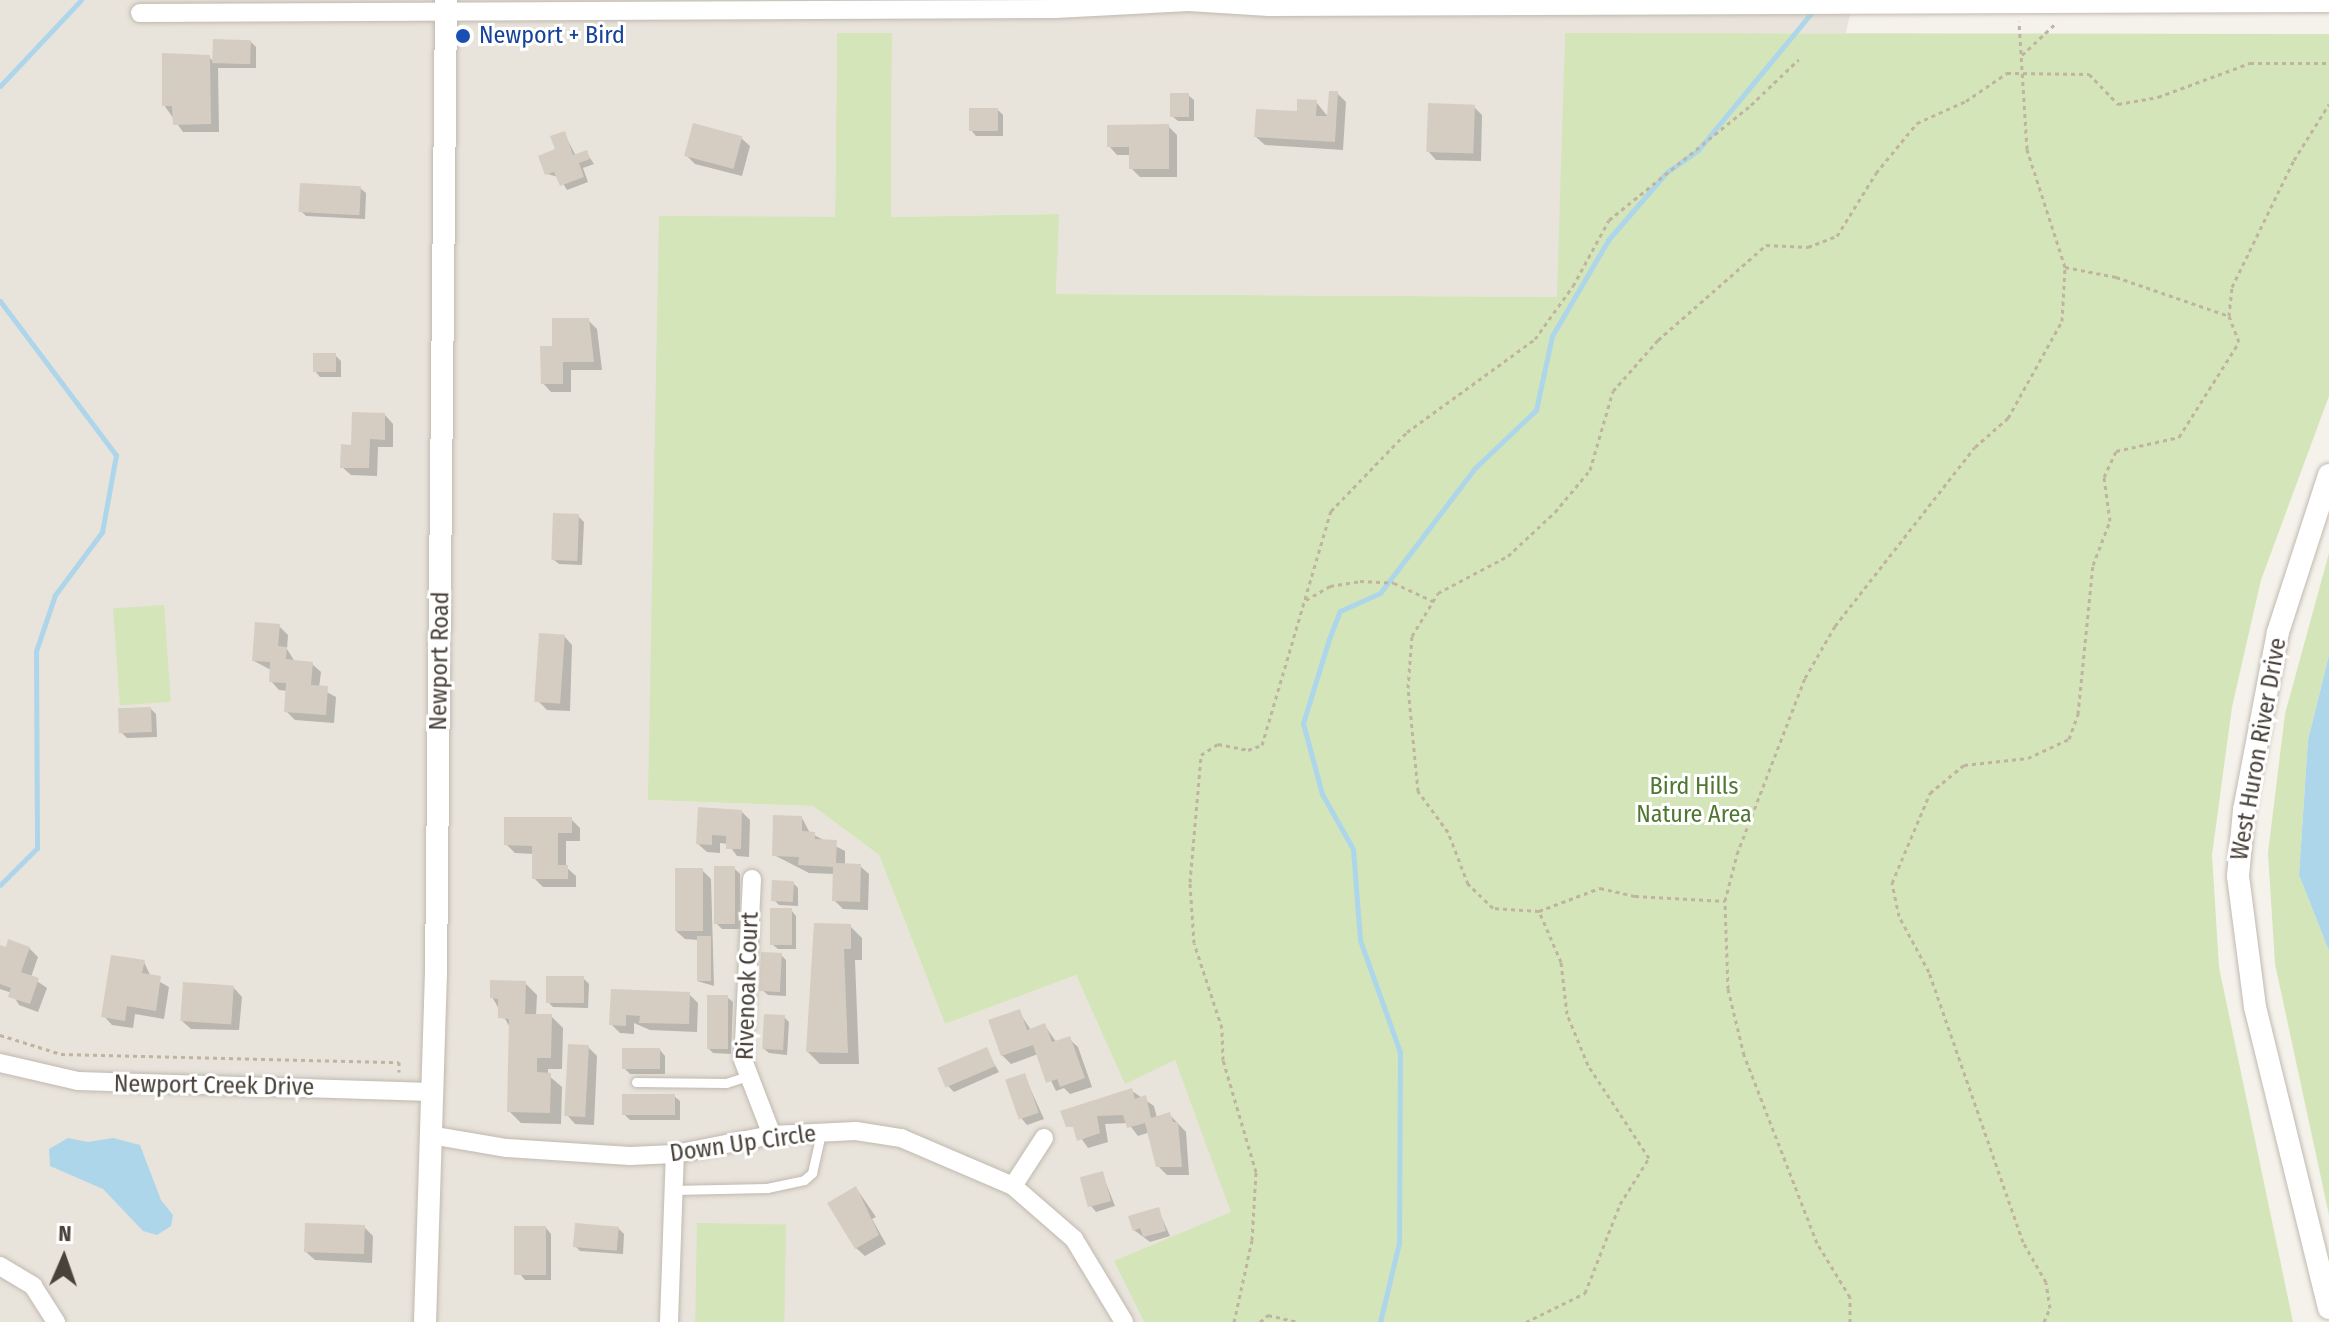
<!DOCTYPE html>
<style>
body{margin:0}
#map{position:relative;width:2329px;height:1322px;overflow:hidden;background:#f5f2ec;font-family:"Fira Sans Condensed",sans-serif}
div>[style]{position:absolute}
.residential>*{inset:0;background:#e8e3db}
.green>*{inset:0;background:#d3e5b9;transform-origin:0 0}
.water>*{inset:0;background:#aed6eb}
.shadow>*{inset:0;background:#0003}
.stream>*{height:5px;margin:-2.5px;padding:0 2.5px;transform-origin:2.5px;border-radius:2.5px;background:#aed6eb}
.building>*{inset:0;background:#d6cdc2;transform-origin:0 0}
.path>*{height:3px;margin-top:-1.5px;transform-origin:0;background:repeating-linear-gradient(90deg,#c0b4a1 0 4px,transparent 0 8px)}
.roads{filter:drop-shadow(0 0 2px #c0b9af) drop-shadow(0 0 2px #c0b9af)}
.service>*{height:9px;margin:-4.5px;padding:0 4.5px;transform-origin:4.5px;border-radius:4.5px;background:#fff}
.minor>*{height:18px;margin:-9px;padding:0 9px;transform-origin:9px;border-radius:9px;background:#fff}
.tertiary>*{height:22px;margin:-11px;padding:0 11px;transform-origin:11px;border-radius:11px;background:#fff}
.dots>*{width:22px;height:22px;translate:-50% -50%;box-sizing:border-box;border:4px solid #fff;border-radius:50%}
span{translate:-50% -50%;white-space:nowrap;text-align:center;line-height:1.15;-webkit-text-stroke:6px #fff;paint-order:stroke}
.transit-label{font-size:24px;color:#164399}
.left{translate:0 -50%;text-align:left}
.street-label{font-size:24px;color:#49423a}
.park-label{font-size:24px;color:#4f7731}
.north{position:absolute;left:24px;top:1218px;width:80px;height:80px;-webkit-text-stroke:6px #fff;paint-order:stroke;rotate:2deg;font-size:22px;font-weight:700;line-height:32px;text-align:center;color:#49423a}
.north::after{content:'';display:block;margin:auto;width:28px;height:36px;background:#49423a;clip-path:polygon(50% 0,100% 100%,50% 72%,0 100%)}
</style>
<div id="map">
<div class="residential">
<div style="clip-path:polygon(0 0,1853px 0,1846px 33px,1565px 33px,1558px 297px,1056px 294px,1058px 214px,891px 217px,892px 33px,837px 33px,835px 217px,648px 800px,813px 806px,879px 855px,945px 1024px,1076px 975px,1125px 1083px,1175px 1060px,1232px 1213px,1114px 1261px,1144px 1322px,0 1322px)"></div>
</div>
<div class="green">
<div style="clip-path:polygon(837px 33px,892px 33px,891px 217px,1059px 214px,1056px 294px,1557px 297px,1565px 33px,2329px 34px,2329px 396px,2261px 580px,2232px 707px,2212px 855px,2219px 967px,2293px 1322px,1144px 1322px,1114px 1261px,1231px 1212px,1175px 1060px,1125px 1084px,1076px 975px,945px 1024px,879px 855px,813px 806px,648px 800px,659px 216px,835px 217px)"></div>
<div style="clip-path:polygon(2329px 553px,2329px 655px,2308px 740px,2299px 875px,2329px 951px,2329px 1215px,2275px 964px,2268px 853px,2285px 714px)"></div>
<div style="left:164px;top:605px;width:97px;height:51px;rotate:86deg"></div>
<div style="left:697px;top:1223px;width:89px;height:99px;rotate:1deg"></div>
</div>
<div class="water">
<div style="clip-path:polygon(2329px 655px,2329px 951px,2299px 875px,2308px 740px)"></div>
<div style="clip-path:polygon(68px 1138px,88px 1142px,113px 1138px,140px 1145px,161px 1200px,173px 1215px,171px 1226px,157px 1235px,143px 1231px,103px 1189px,50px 1166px,49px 1149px)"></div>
</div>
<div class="shadow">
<div style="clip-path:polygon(250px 41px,256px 47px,256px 68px,218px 68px,219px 132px,183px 132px,164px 105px,209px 57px,214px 62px)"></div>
<div style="clip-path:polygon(1337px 93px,1346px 102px,1343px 150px,1265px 145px,1256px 137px,1316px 102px,1329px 118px)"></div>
<div style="clip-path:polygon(1188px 95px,1194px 100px,1194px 121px,1178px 121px,1172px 116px)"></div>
<div style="clip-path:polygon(1474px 107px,1482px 115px,1481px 161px,1436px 160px,1428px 151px)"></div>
<div style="clip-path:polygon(998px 110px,1003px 115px,1003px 136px,976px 136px,971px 130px)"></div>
<div style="clip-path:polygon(1168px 126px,1177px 135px,1177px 177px,1140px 177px,1131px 168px,1131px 155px,1117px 155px,1109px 146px)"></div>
<div style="clip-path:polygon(564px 133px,576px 156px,586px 152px,594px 164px,583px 168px,588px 182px,567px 190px,559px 177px,547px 174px)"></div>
<div style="clip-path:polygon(741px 138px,750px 146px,742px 176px,695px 164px,686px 155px)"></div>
<div style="clip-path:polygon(360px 188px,366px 193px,365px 219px,306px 216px,301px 211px)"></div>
<div style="clip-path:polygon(588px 320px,597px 329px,602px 370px,571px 370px,571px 392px,551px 392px,543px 383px,554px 348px)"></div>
<div style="clip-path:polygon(336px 356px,341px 361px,341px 377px,320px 377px,315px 371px)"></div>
<div style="clip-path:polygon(385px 415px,393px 424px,393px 447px,378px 447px,377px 476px,351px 475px,342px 467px,353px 447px)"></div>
<div style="clip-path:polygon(578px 516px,584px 522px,582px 565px,559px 564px,553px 559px)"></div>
<div style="clip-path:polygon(279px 626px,288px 635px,287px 649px,295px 662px,312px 664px,321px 672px,319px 688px,336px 697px,334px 723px,295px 720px,286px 711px,288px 691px,279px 690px,271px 681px,271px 670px,254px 661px)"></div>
<div style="clip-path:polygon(564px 636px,572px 645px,570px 711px,547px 710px,538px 701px)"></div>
<div style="clip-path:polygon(151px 709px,156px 714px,157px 737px,127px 738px,121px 732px)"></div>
<div style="clip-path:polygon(742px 812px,750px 820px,749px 857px,737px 856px,728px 844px,720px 843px,720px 853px,707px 852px,698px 844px)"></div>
<div style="clip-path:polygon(802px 818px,810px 833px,845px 851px,845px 865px,860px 866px,869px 874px,868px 910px,843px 909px,834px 900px,835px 874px,809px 873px,774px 855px)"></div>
<div style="clip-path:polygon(571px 819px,580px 828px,580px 841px,566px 841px,566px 867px,576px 876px,576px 887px,543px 887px,534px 878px,534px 854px,515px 853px,506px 844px)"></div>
<div style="clip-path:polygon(734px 868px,740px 874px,740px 929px,722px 929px,716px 923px)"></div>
<div style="clip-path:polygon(702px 870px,711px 879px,714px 986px,697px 981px,699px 940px,685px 939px,676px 931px)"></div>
<div style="clip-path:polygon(793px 883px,798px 888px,798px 906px,779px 905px,774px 900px)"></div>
<div style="clip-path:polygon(791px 910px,796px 916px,796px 949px,778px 949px,772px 944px)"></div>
<div style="clip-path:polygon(850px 926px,862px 938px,862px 960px,855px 960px,859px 1064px,820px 1064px,808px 1052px)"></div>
<div style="clip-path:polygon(0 947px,29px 948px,38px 957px,31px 977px,47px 988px,38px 1012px,19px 1005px,12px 993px,0 989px)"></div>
<div style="clip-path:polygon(781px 955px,786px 960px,786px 996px,768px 995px,762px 990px)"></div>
<div style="clip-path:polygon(144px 962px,151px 977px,169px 987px,164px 1019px,135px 1014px,133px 1028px,112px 1025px,104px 1016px)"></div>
<div style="clip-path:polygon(583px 978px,589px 984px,588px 1008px,553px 1007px,548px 1002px)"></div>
<div style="clip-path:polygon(525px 983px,537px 995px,536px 1016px,551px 1016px,563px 1028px,562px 1069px,548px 1069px,548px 1075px,562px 1087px,561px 1124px,521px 1123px,509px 1111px,511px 1029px,492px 997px)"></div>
<div style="clip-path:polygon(234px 988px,242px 997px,239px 1030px,191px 1029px,182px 1021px)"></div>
<div style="clip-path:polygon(613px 991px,689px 994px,698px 1003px,697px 1032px,650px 1030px,634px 1023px,634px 1034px,620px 1033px,611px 1024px)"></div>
<div style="clip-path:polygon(727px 997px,733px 1002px,731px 1054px,713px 1053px,708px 1048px)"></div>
<div style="clip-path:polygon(1019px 1012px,1031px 1030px,1045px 1026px,1057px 1043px,1069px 1039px,1078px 1047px,1092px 1087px,1070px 1094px,1064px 1088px,1056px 1091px,1038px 1054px,1011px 1064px,1002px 1055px)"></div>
<div style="clip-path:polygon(784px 1017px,789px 1022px,787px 1055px,769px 1053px,763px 1048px)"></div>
<div style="clip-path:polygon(588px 1047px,597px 1056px,594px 1125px,575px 1124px,567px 1115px)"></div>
<div style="clip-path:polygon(660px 1050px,665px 1056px,665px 1074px,630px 1074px,624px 1068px)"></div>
<div style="clip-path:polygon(986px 1050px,999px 1072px,954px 1092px,948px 1086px)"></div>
<div style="clip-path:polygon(1024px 1075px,1044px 1119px,1027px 1125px,1022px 1119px)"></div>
<div style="clip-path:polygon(1132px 1091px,1154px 1106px,1157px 1118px,1169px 1114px,1186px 1132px,1189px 1175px,1167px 1175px,1158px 1166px,1150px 1132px,1138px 1136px,1128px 1123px,1105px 1124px,1108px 1142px,1088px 1148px,1063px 1112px)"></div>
<div style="clip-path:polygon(674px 1096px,680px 1101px,680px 1120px,630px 1120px,624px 1114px)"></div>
<div style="clip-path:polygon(1102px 1173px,1115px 1206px,1096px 1212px,1091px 1206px)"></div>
<div style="clip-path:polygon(856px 1188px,876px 1217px,872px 1219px,886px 1244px,865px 1256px,856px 1248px)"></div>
<div style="clip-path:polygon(1158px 1209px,1170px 1236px,1150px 1242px,1134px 1230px)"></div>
<div style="clip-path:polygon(364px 1227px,373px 1236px,372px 1263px,315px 1260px,306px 1252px)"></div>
<div style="clip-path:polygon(546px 1228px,551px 1234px,551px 1280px,525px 1280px,520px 1274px)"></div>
<div style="clip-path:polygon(619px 1229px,624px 1234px,623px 1254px,580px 1251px,575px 1246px)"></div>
</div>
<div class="stream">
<div style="left:0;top:86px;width:118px;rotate:-46.7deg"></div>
<div style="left:0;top:301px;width:193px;rotate:53deg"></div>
<div style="left:116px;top:455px;width:78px;rotate:100.3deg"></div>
<div style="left:102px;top:532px;width:79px;rotate:126.7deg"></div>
<div style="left:55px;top:595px;width:59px;rotate:108.7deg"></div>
<div style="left:36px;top:651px;width:197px;rotate:89.7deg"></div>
<div style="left:37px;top:848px;width:52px;rotate:135deg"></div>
<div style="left:1380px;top:1322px;width:81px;rotate:-76.5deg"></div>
<div style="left:1399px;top:1243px;width:191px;rotate:-89.7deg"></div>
<div style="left:1400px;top:1052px;width:119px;rotate:-109.7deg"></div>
<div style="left:1360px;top:940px;width:91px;rotate:-94.4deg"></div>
<div style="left:1353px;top:849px;width:63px;rotate:-119.4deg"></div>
<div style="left:1322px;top:794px;width:73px;rotate:-105deg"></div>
<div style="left:1303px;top:723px;width:88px;rotate:-72.8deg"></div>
<div style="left:1329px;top:639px;width:30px;rotate:-69deg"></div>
<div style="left:1340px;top:611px;width:44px;rotate:-24.2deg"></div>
<div style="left:1380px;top:593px;width:157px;rotate:-52.8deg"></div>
<div style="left:1475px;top:468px;width:84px;rotate:-43.6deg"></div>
<div style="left:1536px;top:410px;width:76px;rotate:-77.8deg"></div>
<div style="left:1552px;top:336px;width:111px;rotate:-59.7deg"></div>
<div style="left:1608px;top:240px;width:90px;rotate:-49.1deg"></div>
<div style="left:1667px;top:172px;width:38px;rotate:-35deg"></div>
<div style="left:1698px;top:150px;width:182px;rotate:-50.4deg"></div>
</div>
<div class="building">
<div style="left:213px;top:39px;width:38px;height:24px;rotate:2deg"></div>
<div style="clip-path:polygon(162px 53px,210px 55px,211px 124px,173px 125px,172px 106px,162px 106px)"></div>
<div style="clip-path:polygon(1329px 91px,1338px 91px,1335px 142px,1254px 137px,1256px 109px,1297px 111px,1297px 99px,1317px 100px,1316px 116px,1327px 116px)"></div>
<div style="left:1170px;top:93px;width:19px;height:24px"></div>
<div style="left:1428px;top:103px;width:47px;height:49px;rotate:2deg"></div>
<div style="left:969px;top:108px;width:29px;height:23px"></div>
<div style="left:693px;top:123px;width:51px;height:34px;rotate:15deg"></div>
<div style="clip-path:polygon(1169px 124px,1169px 169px,1129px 169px,1129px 147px,1107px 147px,1107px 125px)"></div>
<div style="clip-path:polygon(565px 131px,573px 155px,587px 150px,590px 159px,579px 163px,584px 177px,560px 186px,554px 172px,545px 175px,538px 156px,555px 149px,550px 136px)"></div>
<div style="left:300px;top:183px;width:61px;height:29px;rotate:3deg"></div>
<div style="clip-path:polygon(552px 318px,589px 318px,594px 362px,563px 362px,563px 384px,541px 384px,540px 346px,552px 346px)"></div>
<div style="left:313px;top:353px;width:23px;height:19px"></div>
<div style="clip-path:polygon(352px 412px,385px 413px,385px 440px,370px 439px,369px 468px,340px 468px,341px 444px,351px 445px)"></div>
<div style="left:553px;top:513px;width:26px;height:47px;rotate:2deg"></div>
<div style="clip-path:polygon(255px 622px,280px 624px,278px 646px,287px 647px,286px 659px,313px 662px,311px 685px,328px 686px,326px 715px,284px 712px,286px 683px,269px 682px,270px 662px,252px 661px)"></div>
<div style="left:539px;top:633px;width:26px;height:69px;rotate:4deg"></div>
<div style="left:151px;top:707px;width:25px;height:33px;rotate:88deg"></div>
<div style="clip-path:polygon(698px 807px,742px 810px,741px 849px,726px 849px,726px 836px,712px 835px,712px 845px,696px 844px)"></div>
<div style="clip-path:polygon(773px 815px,802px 816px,802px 831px,815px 832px,815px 839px,837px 840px,836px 863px,861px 864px,860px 902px,832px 901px,833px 867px,798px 865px,799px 857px,772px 856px)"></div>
<div style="clip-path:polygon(504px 817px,572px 817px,572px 833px,558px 833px,558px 865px,568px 865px,568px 879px,532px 879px,532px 846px,504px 845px)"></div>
<div style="left:714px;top:866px;width:21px;height:58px"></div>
<div style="left:675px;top:868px;width:28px;height:63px"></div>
<div style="left:772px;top:880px;width:22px;height:21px;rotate:3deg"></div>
<div style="left:770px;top:908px;width:22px;height:37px"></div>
<div style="clip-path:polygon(814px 923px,851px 924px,851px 949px,844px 949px,848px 1053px,806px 1052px)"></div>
<div style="left:697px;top:936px;width:14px;height:45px"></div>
<div style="clip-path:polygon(8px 939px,30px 947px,21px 972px,39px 978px,30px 1004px,8px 997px,11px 988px,0 984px,0 945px,6px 947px)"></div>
<div style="left:761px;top:952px;width:21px;height:39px;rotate:3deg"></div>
<div style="clip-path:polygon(111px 955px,145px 960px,142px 973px,161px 976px,156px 1011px,127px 1006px,125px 1021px,101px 1017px)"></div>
<div style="left:546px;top:976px;width:38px;height:27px"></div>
<div style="clip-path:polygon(490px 980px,526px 981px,525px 1014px,552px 1014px,551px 1058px,537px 1058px,537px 1072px,551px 1073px,550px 1113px,507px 1112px,509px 1019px,498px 1018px,498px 999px,490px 998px)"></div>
<div style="left:183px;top:982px;width:51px;height:39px;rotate:4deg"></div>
<div style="clip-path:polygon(611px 989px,690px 992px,689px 1024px,639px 1023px,640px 1016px,626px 1015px,626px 1026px,609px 1025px)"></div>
<div style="left:707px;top:995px;width:21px;height:54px"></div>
<div style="clip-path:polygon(1020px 1009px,1027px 1030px,1045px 1023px,1052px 1042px,1070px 1036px,1085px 1078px,1060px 1087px,1057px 1079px,1046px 1083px,1033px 1045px,1001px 1056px,988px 1020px)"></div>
<div style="left:764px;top:1014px;width:21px;height:35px;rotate:3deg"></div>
<div style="left:568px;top:1044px;width:21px;height:72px;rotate:3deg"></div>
<div style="left:987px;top:1047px;width:21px;height:54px;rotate:67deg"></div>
<div style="left:622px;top:1048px;width:38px;height:21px"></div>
<div style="left:1025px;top:1073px;width:42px;height:21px;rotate:71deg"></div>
<div style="clip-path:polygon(1132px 1088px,1135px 1099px,1146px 1095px,1151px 1118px,1170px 1112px,1173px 1122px,1178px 1122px,1182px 1167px,1156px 1167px,1145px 1123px,1127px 1128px,1123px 1115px,1097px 1116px,1100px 1133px,1077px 1141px,1073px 1127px,1066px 1127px,1060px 1111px)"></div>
<div style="left:622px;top:1094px;width:53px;height:21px"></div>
<div style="left:1103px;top:1171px;width:31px;height:24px;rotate:75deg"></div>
<div style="clip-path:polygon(856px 1186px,879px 1235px,855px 1249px,827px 1203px)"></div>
<div style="clip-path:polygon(1159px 1207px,1166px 1231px,1143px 1237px,1140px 1228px,1133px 1231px,1128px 1216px)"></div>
<div style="left:305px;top:1223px;width:60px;height:29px;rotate:2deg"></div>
<div style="left:575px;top:1223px;width:44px;height:24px;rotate:5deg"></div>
<div style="left:514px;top:1226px;width:32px;height:49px"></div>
</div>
<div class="path">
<div style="left:2022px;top:55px;width:48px;rotate:-43.3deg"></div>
<div style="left:2065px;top:267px;width:52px;rotate:11.1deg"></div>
<div style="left:2116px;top:277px;width:120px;rotate:19deg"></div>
<div style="left:1306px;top:600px;width:28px;rotate:-30deg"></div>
<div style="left:1330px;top:586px;width:30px;rotate:-9deg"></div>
<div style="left:1360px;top:581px;width:34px;rotate:3deg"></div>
<div style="left:1394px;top:583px;width:43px;rotate:24.8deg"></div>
<div style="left:1539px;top:911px;width:65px;rotate:-20.7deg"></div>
<div style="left:1600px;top:888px;width:36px;rotate:13deg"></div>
<div style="left:1635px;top:896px;width:90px;rotate:3.2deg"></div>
<div style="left:0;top:1035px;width:64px;rotate:17.3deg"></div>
<div style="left:61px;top:1054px;width:338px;rotate:1.4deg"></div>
<div style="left:399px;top:1062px;width:10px;rotate:90deg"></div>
<div style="left:1234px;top:1322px;width:84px;rotate:-77.6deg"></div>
<div style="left:1252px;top:1240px;width:68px;rotate:-86.6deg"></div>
<div style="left:1256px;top:1172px;width:117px;rotate:-106.4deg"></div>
<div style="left:1223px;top:1060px;width:32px;rotate:-92deg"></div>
<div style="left:1222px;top:1028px;width:89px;rotate:-108.2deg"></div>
<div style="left:1194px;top:943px;width:61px;rotate:-93.8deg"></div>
<div style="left:1190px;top:882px;width:127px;rotate:-85deg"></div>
<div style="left:1201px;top:755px;width:20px;rotate:-33deg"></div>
<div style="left:1218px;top:744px;width:31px;rotate:11deg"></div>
<div style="left:1248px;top:750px;width:15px;rotate:-20deg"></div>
<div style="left:1262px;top:745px;width:244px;rotate:-73.6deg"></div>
<div style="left:1331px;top:511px;width:110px;rotate:-46.1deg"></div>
<div style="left:1407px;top:432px;width:158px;rotate:-36deg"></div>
<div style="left:1535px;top:339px;width:65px;rotate:-54.4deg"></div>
<div style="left:1573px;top:286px;width:75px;rotate:-61.4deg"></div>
<div style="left:1609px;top:220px;width:183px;rotate:-39deg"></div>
<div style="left:1751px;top:105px;width:66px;rotate:-43.8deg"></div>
<div style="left:1260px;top:1322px;width:11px;rotate:-41deg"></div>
<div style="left:1268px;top:1315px;width:31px;rotate:13deg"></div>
<div style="left:1526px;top:1322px;width:66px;rotate:-26.2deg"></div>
<div style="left:1585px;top:1293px;width:96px;rotate:-68.5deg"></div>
<div style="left:1620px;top:1204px;width:54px;rotate:-57.8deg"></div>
<div style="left:1649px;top:1158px;width:111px;rotate:-123.3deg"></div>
<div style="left:1588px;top:1065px;width:55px;rotate:-112.4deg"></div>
<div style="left:1567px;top:1014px;width:52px;rotate:-96.6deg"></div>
<div style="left:1561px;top:962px;width:56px;rotate:-113.3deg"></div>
<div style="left:1539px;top:911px;width:46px;rotate:-176.3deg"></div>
<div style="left:1493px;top:908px;width:35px;rotate:-136deg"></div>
<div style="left:1468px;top:884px;width:56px;rotate:-111deg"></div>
<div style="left:1448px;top:832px;width:51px;rotate:-126.2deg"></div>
<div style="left:1418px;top:791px;width:103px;rotate:-95.5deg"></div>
<div style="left:1408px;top:688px;width:52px;rotate:-85.6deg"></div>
<div style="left:1412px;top:636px;width:50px;rotate:-58.8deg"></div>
<div style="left:1438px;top:593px;width:79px;rotate:-27.9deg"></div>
<div style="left:1508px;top:556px;width:64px;rotate:-43.1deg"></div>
<div style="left:1555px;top:512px;width:55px;rotate:-50.2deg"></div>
<div style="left:1590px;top:470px;width:82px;rotate:-73.8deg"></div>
<div style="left:1613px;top:391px;width:68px;rotate:-48.6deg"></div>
<div style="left:1658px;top:340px;width:144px;rotate:-41.3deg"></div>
<div style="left:1766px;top:245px;width:42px;rotate:2.7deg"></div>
<div style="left:1808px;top:247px;width:31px;rotate:-21deg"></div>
<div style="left:1837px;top:236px;width:74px;rotate:-58.2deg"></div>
<div style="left:1876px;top:173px;width:65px;rotate:-50.6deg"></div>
<div style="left:1917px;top:123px;width:54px;rotate:-24.2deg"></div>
<div style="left:1966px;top:101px;width:50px;rotate:-34.3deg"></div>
<div style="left:2007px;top:73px;width:82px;rotate:0.7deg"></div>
<div style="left:2089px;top:74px;width:42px;rotate:46deg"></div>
<div style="left:2118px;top:104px;width:41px;rotate:-9.9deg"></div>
<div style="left:2158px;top:97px;width:98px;rotate:-20.3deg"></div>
<div style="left:2250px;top:63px;width:79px"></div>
<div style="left:1850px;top:1322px;width:25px;rotate:-90deg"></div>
<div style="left:1850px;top:1297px;width:63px;rotate:-121.4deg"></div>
<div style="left:1817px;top:1243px;width:202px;rotate:-111.2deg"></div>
<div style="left:1744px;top:1055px;width:68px;rotate:-103.6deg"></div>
<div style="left:1728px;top:989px;width:88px;rotate:-92deg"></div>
<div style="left:1725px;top:901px;width:49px;rotate:-75.7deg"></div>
<div style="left:1737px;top:854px;width:189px;rotate:-68.9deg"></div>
<div style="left:1805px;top:678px;width:60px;rotate:-60deg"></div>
<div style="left:1835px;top:626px;width:227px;rotate:-52deg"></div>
<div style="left:1975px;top:447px;width:44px;rotate:-41.3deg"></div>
<div style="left:2008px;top:418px;width:111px;rotate:-60.9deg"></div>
<div style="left:2062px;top:321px;width:54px;rotate:-86.8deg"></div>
<div style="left:2065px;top:267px;width:124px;rotate:-107.9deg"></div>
<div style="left:2027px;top:149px;width:128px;rotate:-93.6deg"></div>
<div style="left:2044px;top:1322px;width:15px;rotate:-67deg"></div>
<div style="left:2050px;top:1308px;width:26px;rotate:-99deg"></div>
<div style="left:2046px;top:1282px;width:46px;rotate:-119.9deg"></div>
<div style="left:2023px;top:1242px;width:286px;rotate:-109.2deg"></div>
<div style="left:1929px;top:972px;width:64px;rotate:-118.2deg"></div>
<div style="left:1899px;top:916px;width:34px;rotate:-102deg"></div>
<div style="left:1892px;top:883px;width:98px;rotate:-67.1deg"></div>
<div style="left:1930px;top:793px;width:44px;rotate:-39.5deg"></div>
<div style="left:1964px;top:765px;width:64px;rotate:-6.2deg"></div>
<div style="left:2028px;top:758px;width:45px;rotate:-24.9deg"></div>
<div style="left:2069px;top:739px;width:27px;rotate:-70deg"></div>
<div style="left:2078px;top:714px;width:150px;rotate:-84.3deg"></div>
<div style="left:2093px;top:565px;width:47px;rotate:-68.9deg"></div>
<div style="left:2110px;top:521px;width:44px;rotate:-97.8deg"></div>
<div style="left:2104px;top:477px;width:29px;rotate:-65deg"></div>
<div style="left:2116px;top:451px;width:65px;rotate:-12.5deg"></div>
<div style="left:2179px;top:437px;width:112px;rotate:-57.7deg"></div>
<div style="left:2239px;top:342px;width:28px;rotate:-111deg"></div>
<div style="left:2229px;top:316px;width:29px;rotate:-84deg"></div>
<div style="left:2232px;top:287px;width:141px;rotate:-64deg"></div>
<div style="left:2294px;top:160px;width:66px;rotate:-58deg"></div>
</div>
<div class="roads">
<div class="service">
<div style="left:636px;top:1082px;width:90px;rotate:0.6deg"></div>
<div style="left:726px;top:1083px;width:22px;rotate:-18deg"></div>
<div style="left:673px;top:1190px;width:94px;rotate:-1.2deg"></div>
<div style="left:767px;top:1188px;width:38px;rotate:-12deg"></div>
<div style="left:804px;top:1180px;width:11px;rotate:-41deg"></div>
<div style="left:812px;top:1173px;width:41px;rotate:-77.3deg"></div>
</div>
<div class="minor">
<div style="left:140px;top:13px;width:915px;rotate:-0.25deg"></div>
<div style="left:1055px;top:9px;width:134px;rotate:-3deg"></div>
<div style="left:1189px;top:2px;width:80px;rotate:3.6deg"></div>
<div style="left:1269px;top:7px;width:1060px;rotate:-0.22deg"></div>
<div style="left:752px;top:879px;width:181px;rotate:92.8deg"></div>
<div style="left:743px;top:1060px;width:80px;rotate:68.9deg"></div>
<div style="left:0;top:1063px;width:80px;rotate:13deg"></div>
<div style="left:78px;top:1081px;width:353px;rotate:1.8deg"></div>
<div style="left:430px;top:1135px;width:78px;rotate:9.6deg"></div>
<div style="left:507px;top:1148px;width:123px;rotate:3.7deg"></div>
<div style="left:630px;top:1156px;width:45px;rotate:-2.5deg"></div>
<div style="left:675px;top:1154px;width:99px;rotate:-11.1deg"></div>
<div style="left:772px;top:1135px;width:84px;rotate:-2.7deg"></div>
<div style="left:856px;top:1131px;width:46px;rotate:8.8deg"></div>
<div style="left:901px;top:1138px;width:122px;rotate:23.2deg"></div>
<div style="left:1013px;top:1186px;width:81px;rotate:41deg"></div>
<div style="left:1074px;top:1239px;width:97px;rotate:58.9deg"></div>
<div style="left:1013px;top:1186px;width:57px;rotate:-57.1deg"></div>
<div style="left:0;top:1266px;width:39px;rotate:31deg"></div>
<div style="left:33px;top:1286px;width:43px;rotate:57.4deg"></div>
<div style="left:669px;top:1322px;width:168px;rotate:-88deg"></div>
</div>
<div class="tertiary">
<div style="left:2329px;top:475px;width:165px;rotate:108deg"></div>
<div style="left:2278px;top:632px;width:181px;rotate:100.8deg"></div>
<div style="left:2244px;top:810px;width:66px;rotate:95.2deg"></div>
<div style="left:2238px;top:876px;width:132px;rotate:82.6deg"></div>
<div style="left:2255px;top:1007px;width:310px;rotate:76.2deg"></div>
<div style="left:425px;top:1322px;width:348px;rotate:-88.2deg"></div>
<div style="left:436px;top:974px;width:974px;rotate:-89.41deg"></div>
</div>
</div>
<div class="dots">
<div style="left:463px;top:36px;background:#1a4fb4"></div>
</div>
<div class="transit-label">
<span class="left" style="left:479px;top:36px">Newport + Bird</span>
</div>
<div class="street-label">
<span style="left:440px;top:661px;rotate:-89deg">Newport Road</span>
<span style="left:2259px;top:749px;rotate:-80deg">West Huron River Drive</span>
<span style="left:748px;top:986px;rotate:-88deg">Rivenoak Court</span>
<span style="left:214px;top:1086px;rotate:1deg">Newport Creek Drive</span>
<span style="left:743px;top:1144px;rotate:-8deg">Down Up Circle</span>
</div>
<div class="park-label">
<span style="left:1694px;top:801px">Bird Hills<br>Nature Area</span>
</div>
<div class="north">N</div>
</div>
